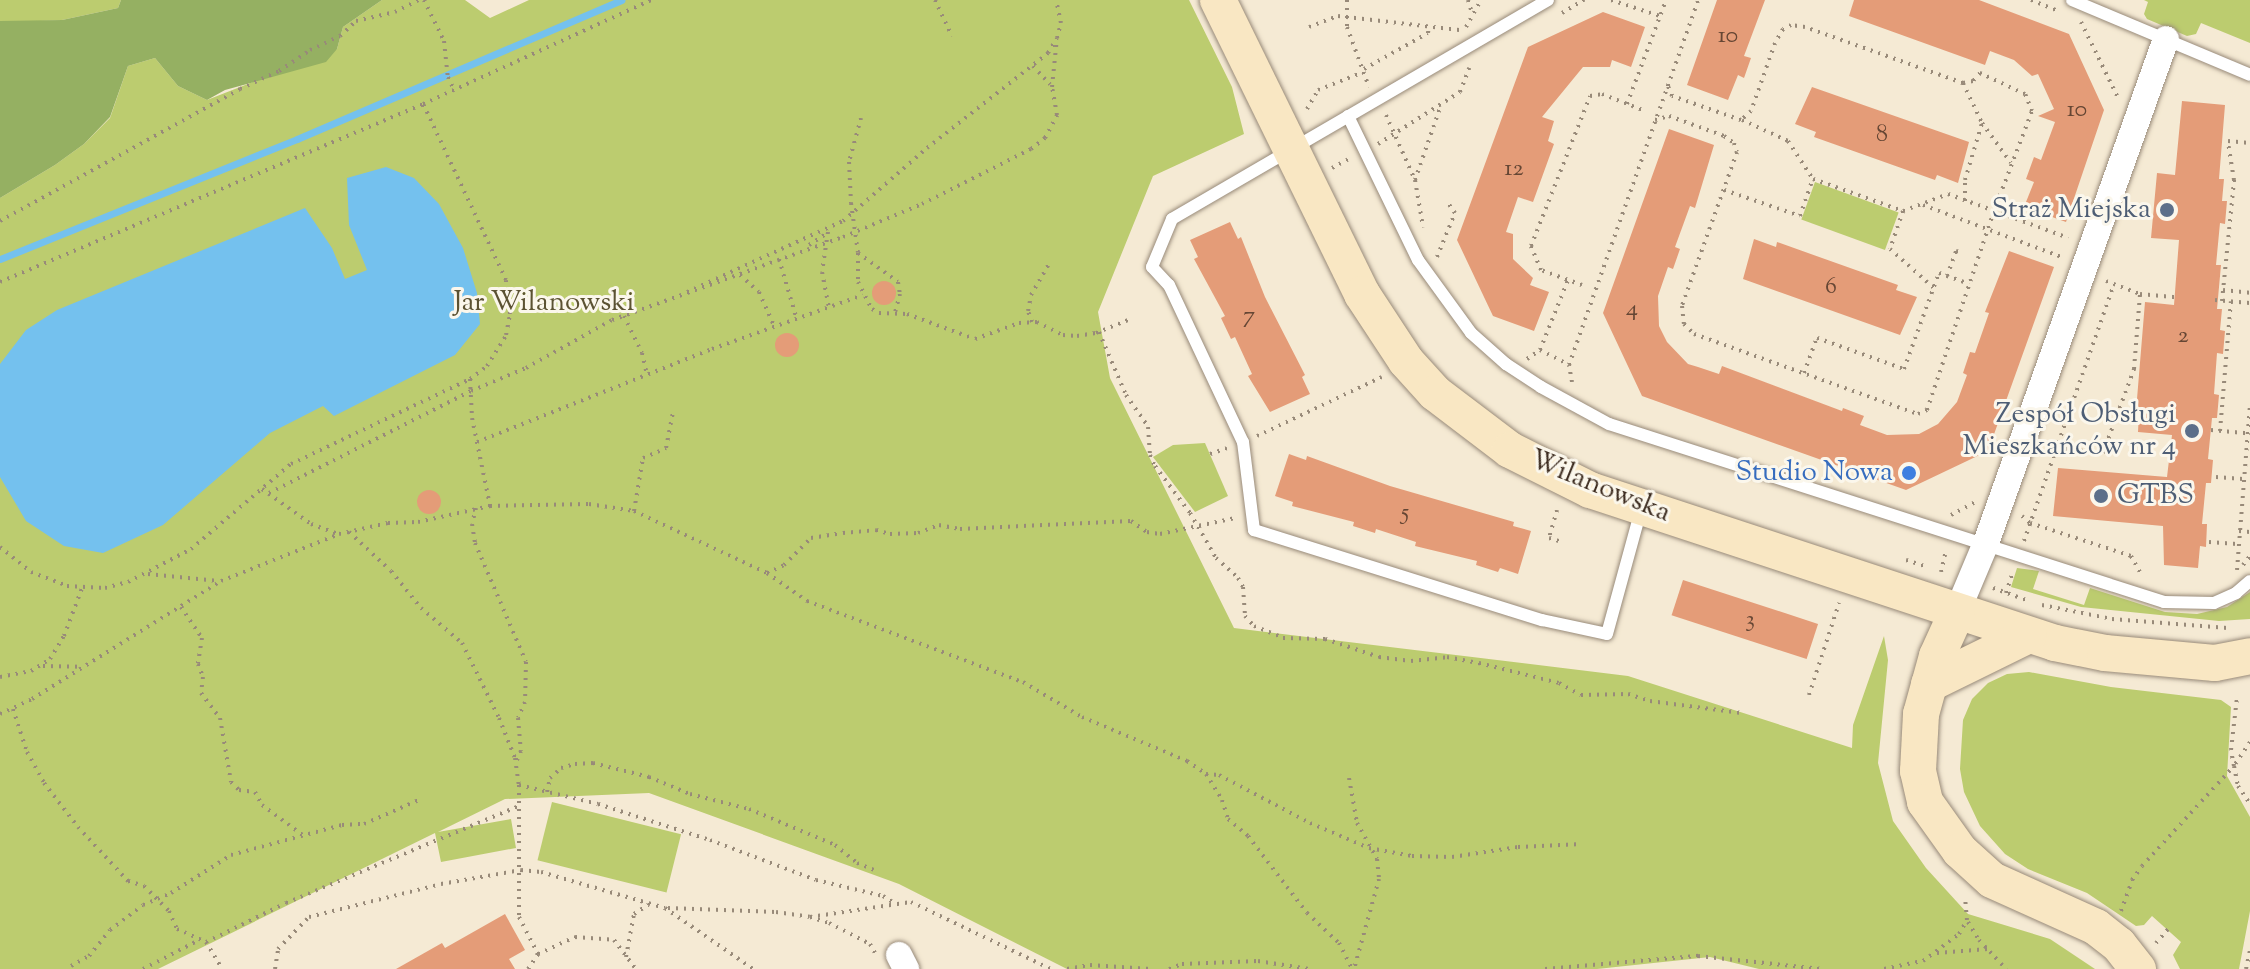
<!DOCTYPE html>
<meta charset="utf-8">
<style>
body{margin:0}
#map{position:relative;width:2250px;height:969px;overflow:hidden;background:#f5ead4;font-family:"Sorts Mill Goudy",serif}
div>[style]{position:absolute}
.green>*{inset:0;background:#bccc6f;transform-origin:0 0}
.forest>*{inset:0;background:#95b062}
.water>*{inset:0;background:#74c1ee}
.stream>*{height:7px;margin:-3.5px;padding:0 3.5px;transform-origin:3.5px;border-radius:3.5px;background:#74c1ee}
.building>*{inset:0;background:#e49c78;transform-origin:0 0}
.round{border-radius:50%}
.path>*{height:4px;margin-top:-2px;transform-origin:0;background:repeating-linear-gradient(90deg,#988a79 0 2px,transparent 0 8px)}
.roads{filter:drop-shadow(0 0 2px #988a79) drop-shadow(0 0 2px #988a79)}
.lane>*{height:12px;margin:-6px;padding:0 6px;transform-origin:6px;border-radius:6px;background:#fff}
.street>*{height:26px;margin:-13px;padding:0 13px;transform-origin:13px;border-radius:13px;background:#fff}
.secondary>*{height:36px;margin:-18px;padding:0 18px;transform-origin:18px;border-radius:18px;background:#f9e7c3}
.dots>*{width:22px;height:22px;translate:-50% -50%;box-sizing:border-box;border:4px solid #fbf7ec;border-radius:50%}
span{translate:-50% -50%;white-space:nowrap;text-align:center;line-height:1.15;-webkit-text-stroke:6px #fbf7ec;paint-order:stroke}
.number-label{font-size:24px;color:#654634}
.number-label span{-webkit-text-stroke-width:0}
.service-label{font-size:28px;color:#4e5e75}
.right{translate:-100% -50%;text-align:right}
.left{translate:0 -50%;text-align:left}
.park-label{font-size:28px;color:#5b5232}
.shop-label{font-size:28px;color:#366cbe}
.street-label{font-size:28px;color:#3b2a1e}
</style>
<div id="map">
<div class="green">
<i style="clip-path:polygon(0 0,121px 0,118px 8px,62px 20px,18px 22px,0 21px)"></i>
<i style="clip-path:polygon(382px 0,465px 0,490px 18px,529px 0,1189px 0,1232px 87px,1244px 134px,1153px 176px,1098px 312px,1110px 378px,1234px 628px,1628px 676px,1852px 748px,1853px 725px,1884px 636px,1888px 660px,1878px 763px,1893px 821px,1926px 868px,1968px 914px,2050px 939px,2095px 969px,1759px 969px,1710px 957px,1597px 969px,1067px 969px,899px 884px,649px 793px,505px 799px,438px 832px,511px 819px,516px 848px,441px 862px,435px 833px,158px 969px,0 969px,0 198px,55px 165px,84px 144px,110px 118px,128px 66px,155px 58px,178px 86px,207px 100px,337px 49px,343px 27px)"></i>
<i style="clip-path:polygon(2144px 0,2250px 0,2250px 43px,2201px 23px,2196px 34px,2187px 36px,2147px 19px,2144px 14px,2148px 2px)"></i>
<i style="left:1815px;top:182px;width:89px;height:40px;rotate:20deg"></i>
<i style="clip-path:polygon(1205px 443px,1228px 496px,1195px 512px,1153px 457px,1173px 445px)"></i>
<i style="clip-path:polygon(2017px 568px,2039px 571px,2033px 589px,2084px 605px,2090px 588px,2165px 612px,2197px 614px,2227px 607px,2250px 592px,2250px 619px,2219px 621px,2081px 607px,2011px 587px)"></i>
<i style="clip-path:polygon(2029px 672px,2111px 687px,2221px 700px,2231px 707px,2227px 776px,2250px 817px,2250px 911px,2239px 969px,2180px 969px,2173px 955px,2181px 942px,2152px 916px,2144px 925px,2136px 926px,2087px 893px,2028px 869px,2005px 854px,1980px 826px,1964px 792px,1960px 769px,1963px 720px,1972px 699px,1988px 683px,2007px 674px)"></i>
<i style="left:552px;top:802px;width:133px;height:60px;rotate:14deg"></i>
</div>
<div class="forest">
<i style="clip-path:polygon(121px 0,382px 0,343px 27px,337px 49px,326px 62px,225px 90px,207px 100px,178px 86px,155px 58px,128px 66px,110px 117px,84px 144px,55px 165px,0 198px,0 21px,62px 20px,118px 8px)"></i>
</div>
<div class="water">
<i style="clip-path:polygon(386px 167px,414px 178px,439px 204px,463px 248px,477px 293px,480px 324px,455px 355px,334px 416px,323px 406px,270px 433px,163px 525px,103px 553px,64px 546px,26px 521px,0 477px,0 364px,26px 330px,57px 310px,305px 208px,332px 248px,345px 279px,367px 270px,349px 225px,347px 178px)"></i>
</div>
<div class="stream">
<i style="left:0;top:259px;width:320px;rotate:-22deg"></i>
<i style="left:297px;top:139px;width:353px;rotate:-23.2deg"></i>
</div>
<div class="building">
<i style="clip-path:polygon(1717px 0,1765px 0,1744px 56px,1751px 58px,1744px 78px,1738px 75px,1728px 100px,1687px 85px)"></i>
<i style="clip-path:polygon(1854px 0,1979px 0,2069px 34px,2104px 110px,2066px 222px,2024px 207px,2034px 182px,2026px 179px,2034px 157px,2041px 160px,2055px 122px,2038px 116px,2054px 109px,2038px 74px,2032px 76px,2014px 60px,1990px 51px,1985px 65px,1849px 16px)"></i>
<i style="clip-path:polygon(1603px 12px,1645px 27px,1631px 67px,1612px 60px,1610px 67px,1583px 67px,1542px 117px,1554px 121px,1548px 141px,1554px 144px,1533px 202px,1518px 197px,1506px 232px,1513px 234px,1513px 259px,1533px 278px,1530px 285px,1549px 292px,1534px 331px,1493px 316px,1457px 240px,1528px 47px)"></i>
<i style="clip-path:polygon(1812px 87px,1969px 142px,1958px 183px,1937px 175px,1935px 180px,1814px 137px,1816px 132px,1795px 124px)"></i>
<i style="clip-path:polygon(2182px 101px,2225px 105px,2219px 179px,2224px 179px,2222px 201px,2227px 201px,2225px 224px,2220px 223px,2216px 265px,2221px 265px,2217px 309px,2222px 309px,2220px 330px,2225px 331px,2223px 354px,2217px 353px,2214px 394px,2219px 395px,2217px 418px,2212px 418px,2208px 459px,2213px 460px,2211px 483px,2206px 483px,2202px 524px,2207px 524px,2206px 547px,2200px 546px,2198px 568px,2164px 565px,2163px 526px,2053px 516px,2058px 468px,2167px 477px,2172px 435px,2138px 432px,2139px 411px,2136px 411px,2145px 302px,2174px 305px,2179px 240px,2151px 238px,2157px 173px,2175px 175px)"></i>
<i style="clip-path:polygon(1669px 129px,1714px 145px,1695px 208px,1690px 206px,1675px 247px,1680px 249px,1673px 269px,1668px 267px,1658px 296px,1659px 326px,1667px 342px,1688px 364px,1698px 367px,1719px 374px,1722px 366px,1842px 411px,1843px 408px,1864px 416px,1860px 425px,1887px 435px,1919px 434px,1938px 424px,1957px 402px,1967px 375px,1963px 373px,1970px 352px,1975px 353px,1989px 313px,1985px 312px,2009px 251px,2054px 267px,1988px 451px,1906px 490px,1642px 396px,1603px 313px)"></i>
<i style="clip-path:polygon(1230px 222px,1238px 239px,1241px 237px,1265px 297px,1305px 375px,1302px 377px,1310px 394px,1270px 412px,1248px 376px,1252px 374px,1235px 337px,1231px 339px,1221px 318px,1225px 316px,1194px 259px,1198px 257px,1190px 240px)"></i>
<i style="clip-path:polygon(1754px 239px,1776px 247px,1777px 242px,1898px 285px,1896px 290px,1917px 297px,1900px 335px,1743px 279px)"></i>
<i class="round" style="left:872px;top:281px;width:24px;height:24px"></i>
<i class="round" style="left:775px;top:333px;width:24px;height:24px"></i>
<i style="clip-path:polygon(1289px 454px,1306px 460px,1307px 456px,1390px 486px,1514px 522px,1513px 526px,1531px 531px,1518px 574px,1500px 568px,1498px 572px,1476px 565px,1477px 561px,1415px 546px,1416px 542px,1376px 529px,1375px 533px,1353px 526px,1354px 522px,1292px 506px,1293px 502px,1275px 496px)"></i>
<i class="round" style="left:417px;top:490px;width:24px;height:24px"></i>
<i style="left:1683px;top:580px;width:142px;height:37px;rotate:18deg"></i>
<i style="clip-path:polygon(505px 914px,525px 950px,509px 959px,515px 969px,396px 969px,442px 943px,445px 948px)"></i>
</div>
<div class="path">
<i style="left:424px;top:0;width:46px;rotate:64deg"></i>
<i style="left:444px;top:41px;width:36px;rotate:84deg"></i>
<i style="left:448px;top:77px;width:14px;rotate:65deg"></i>
<i style="left:935px;top:0;width:40px;rotate:65deg"></i>
<i style="left:1347px;top:0;width:27px;rotate:90deg"></i>
<i style="left:1347px;top:27px;width:64px;rotate:69.9deg"></i>
<i style="left:1468px;top:0;width:14px;rotate:73deg"></i>
<i style="left:1611px;top:0;width:52px;rotate:18.1deg"></i>
<i style="left:2031px;top:0;width:29px;rotate:22deg"></i>
<i style="left:1562px;top:13px;width:26px;rotate:-31deg"></i>
<i style="left:2081px;top:22px;width:87px;rotate:64deg"></i>
<i style="left:1309px;top:27px;width:31px;rotate:-21deg"></i>
<i style="left:1338px;top:16px;width:122px;rotate:6.6deg"></i>
<i style="left:1466px;top:27px;width:31px;rotate:-61deg"></i>
<i style="left:1033px;top:66px;width:25px;rotate:47deg"></i>
<i style="left:1364px;top:69px;width:73px;rotate:-29.4deg"></i>
<i style="left:1428px;top:33px;width:7px;rotate:-82deg"></i>
<i style="left:1963px;top:83px;width:44px;rotate:64.6deg"></i>
<i style="left:1982px;top:123px;width:49px;rotate:54.1deg"></i>
<i style="left:1627px;top:104px;width:111px;rotate:-69.4deg"></i>
<i style="left:1307px;top:109px;width:22px;rotate:-60deg"></i>
<i style="left:1318px;top:90px;width:46px;rotate:-21.6deg"></i>
<i style="left:1386px;top:115px;width:71px;rotate:66deg"></i>
<i style="left:1415px;top:180px;width:48px;rotate:80.3deg"></i>
<i style="left:861px;top:118px;width:46px;rotate:105.3deg"></i>
<i style="left:849px;top:162px;width:41px;rotate:87.2deg"></i>
<i style="left:851px;top:203px;width:50px;rotate:82deg"></i>
<i style="left:858px;top:253px;width:29px;rotate:90deg"></i>
<i style="left:858px;top:282px;width:30px;rotate:63deg"></i>
<i style="left:872px;top:309px;width:8px;rotate:30deg"></i>
<i style="left:879px;top:313px;width:28px;rotate:2deg"></i>
<i style="left:907px;top:314px;width:72px;rotate:20.2deg"></i>
<i style="left:975px;top:339px;width:47px;rotate:-20deg"></i>
<i style="left:1019px;top:323px;width:18px;rotate:-3deg"></i>
<i style="left:1037px;top:322px;width:29px;rotate:27deg"></i>
<i style="left:1063px;top:335px;width:14px;rotate:4deg"></i>
<i style="left:1077px;top:336px;width:19px;rotate:-9deg"></i>
<i style="left:1096px;top:333px;width:37px;rotate:-22deg"></i>
<i style="left:1655px;top:120px;width:15px;rotate:-16deg"></i>
<i style="left:1669px;top:116px;width:59px;rotate:20deg"></i>
<i style="left:1724px;top:136px;width:12px;rotate:35deg"></i>
<i style="left:1734px;top:143px;width:9px;rotate:72deg"></i>
<i style="left:1737px;top:152px;width:164px;rotate:109.7deg"></i>
<i style="left:1682px;top:306px;width:18px;rotate:84deg"></i>
<i style="left:1684px;top:324px;width:14px;rotate:45deg"></i>
<i style="left:1694px;top:334px;width:238px;rotate:19.7deg"></i>
<i style="left:1918px;top:414px;width:10px;rotate:-24deg"></i>
<i style="left:1927px;top:410px;width:210px;rotate:-71.4deg"></i>
<i style="left:1994px;top:211px;width:107px;rotate:-69.2deg"></i>
<i style="left:2032px;top:111px;width:18px;rotate:-112deg"></i>
<i style="left:2025px;top:94px;width:50px;rotate:-155deg"></i>
<i style="left:1980px;top:73px;width:11px;rotate:131deg"></i>
<i style="left:1973px;top:81px;width:10px;rotate:169deg"></i>
<i style="left:1963px;top:83px;width:168px;rotate:-160.5deg"></i>
<i style="left:1805px;top:27px;width:14px;rotate:-172deg"></i>
<i style="left:1791px;top:25px;width:9px;rotate:153deg"></i>
<i style="left:1783px;top:29px;width:16px;rotate:120deg"></i>
<i style="left:1775px;top:43px;width:72px;rotate:109.4deg"></i>
<i style="left:1751px;top:111px;width:13px;rotate:138deg"></i>
<i style="left:1741px;top:120px;width:73px;rotate:-160.8deg"></i>
<i style="left:1672px;top:96px;width:11px;rotate:-112deg"></i>
<i style="left:1742px;top:120px;width:51px;rotate:24.5deg"></i>
<i style="left:1788px;top:141px;width:45px;rotate:56.7deg"></i>
<i style="left:1813px;top:179px;width:96px;rotate:19.6deg"></i>
<i style="left:1903px;top:211px;width:48px;rotate:-20.7deg"></i>
<i style="left:1948px;top:194px;width:128px;rotate:20.1deg"></i>
<i style="left:1378px;top:144px;width:97px;rotate:-32.4deg"></i>
<i style="left:1460px;top:92px;width:26px;rotate:-69deg"></i>
<i style="left:1332px;top:168px;width:19px;rotate:-28deg"></i>
<i style="left:1415px;top:180px;width:79px;rotate:-70.9deg"></i>
<i style="left:1724px;top:190px;width:80px;rotate:18.9deg"></i>
<i style="left:1800px;top:216px;width:39px;rotate:-71deg"></i>
<i style="left:1965px;top:201px;width:21px;rotate:-90deg"></i>
<i style="left:1965px;top:180px;width:59px;rotate:-73.4deg"></i>
<i style="left:1923px;top:205px;width:147px;rotate:20.6deg"></i>
<i style="left:1903px;top:211px;width:40px;rotate:108.9deg"></i>
<i style="left:1890px;top:249px;width:59px;rotate:41.6deg"></i>
<i style="left:0;top:221px;width:274px;rotate:-28.8deg"></i>
<i style="left:240px;top:89px;width:43px;rotate:-24.8deg"></i>
<i style="left:279px;top:71px;width:37px;rotate:-34deg"></i>
<i style="left:310px;top:50px;width:33px;rotate:-25deg"></i>
<i style="left:340px;top:36px;width:22px;rotate:-43deg"></i>
<i style="left:356px;top:21px;width:40px;rotate:-13deg"></i>
<i style="left:395px;top:12px;width:27px;rotate:-27deg"></i>
<i style="left:828px;top:232px;width:40px;rotate:98.5deg"></i>
<i style="left:822px;top:272px;width:37px;rotate:79deg"></i>
<i style="left:809px;top:245px;width:24px;rotate:-33deg"></i>
<i style="left:858px;top:253px;width:49px;rotate:35.9deg"></i>
<i style="left:898px;top:282px;width:12px;rotate:81deg"></i>
<i style="left:900px;top:294px;width:20px;rotate:105deg"></i>
<i style="left:1437px;top:257px;width:48px;rotate:-67.8deg"></i>
<i style="left:1455px;top:213px;width:12px;rotate:-125deg"></i>
<i style="left:779px;top:259px;width:64px;rotate:73.6deg"></i>
<i style="left:740px;top:275px;width:25px;rotate:42deg"></i>
<i style="left:759px;top:292px;width:39px;rotate:66deg"></i>
<i style="left:1947px;top:276px;width:27px;rotate:-70deg"></i>
<i style="left:1956px;top:251px;width:6px;rotate:18deg"></i>
<i style="left:2106px;top:281px;width:36px;rotate:21deg"></i>
<i style="left:2140px;top:294px;width:36px;rotate:5deg"></i>
<i style="left:0;top:282px;width:459px;rotate:-22.8deg"></i>
<i style="left:423px;top:104px;width:251px;rotate:-24.5deg"></i>
<i style="left:1582px;top:285px;width:44px;rotate:-159.9deg"></i>
<i style="left:1541px;top:270px;width:26px;rotate:-113deg"></i>
<i style="left:1531px;top:246px;width:161px;rotate:-68.5deg"></i>
<i style="left:1590px;top:96px;width:12px;rotate:-9deg"></i>
<i style="left:1602px;top:94px;width:46px;rotate:21.6deg"></i>
<i style="left:2223px;top:290px;width:27px;rotate:6deg"></i>
<i style="left:687px;top:292px;width:171px;rotate:-24.5deg"></i>
<i style="left:843px;top:221px;width:111px;rotate:-41deg"></i>
<i style="left:927px;top:148px;width:154px;rotate:-38.1deg"></i>
<i style="left:1048px;top:53px;width:17px;rotate:-59deg"></i>
<i style="left:1057px;top:38px;width:16px;rotate:-75deg"></i>
<i style="left:1061px;top:23px;width:24px;rotate:-102deg"></i>
<i style="left:2215px;top:300px;width:35px;rotate:5deg"></i>
<i style="left:2222px;top:301px;width:122px;rotate:-84.3deg"></i>
<i style="left:2234px;top:180px;width:39px;rotate:-99deg"></i>
<i style="left:2228px;top:141px;width:22px;rotate:5deg"></i>
<i style="left:624px;top:316px;width:41px;rotate:64.1deg"></i>
<i style="left:642px;top:353px;width:23px;rotate:77deg"></i>
<i style="left:1032px;top:322px;width:12px;rotate:-110deg"></i>
<i style="left:1028px;top:311px;width:16px;rotate:-79deg"></i>
<i style="left:1031px;top:295px;width:38px;rotate:-60deg"></i>
<i style="left:1099px;top:332px;width:69px;rotate:66.8deg"></i>
<i style="left:1126px;top:395px;width:39px;rotate:55deg"></i>
<i style="left:1148px;top:427px;width:28px;rotate:86deg"></i>
<i style="left:1150px;top:455px;width:12px;rotate:66deg"></i>
<i style="left:1155px;top:466px;width:59px;rotate:53.3deg"></i>
<i style="left:1190px;top:513px;width:52px;rotate:60deg"></i>
<i style="left:1216px;top:558px;width:30px;rotate:42deg"></i>
<i style="left:1238px;top:578px;width:10px;rotate:61deg"></i>
<i style="left:1243px;top:587px;width:29px;rotate:86deg"></i>
<i style="left:1245px;top:616px;width:13px;rotate:48deg"></i>
<i style="left:1254px;top:626px;width:31px;rotate:22deg"></i>
<i style="left:1283px;top:638px;width:42px;rotate:1.4deg"></i>
<i style="left:1325px;top:639px;width:57px;rotate:18.4deg"></i>
<i style="left:1379px;top:657px;width:32px;rotate:7deg"></i>
<i style="left:1411px;top:661px;width:36px;rotate:-6deg"></i>
<i style="left:1447px;top:657px;width:33px;rotate:11deg"></i>
<i style="left:1479px;top:663px;width:82px;rotate:14deg"></i>
<i style="left:1559px;top:683px;width:25px;rotate:29deg"></i>
<i style="left:1581px;top:695px;width:47px;rotate:-1.2deg"></i>
<i style="left:1628px;top:694px;width:23px;rotate:18deg"></i>
<i style="left:1650px;top:701px;width:92px;rotate:7.5deg"></i>
<i style="left:1540px;top:350px;width:33px;rotate:27deg"></i>
<i style="left:1527px;top:359px;width:16px;rotate:-35deg"></i>
<i style="left:1540px;top:350px;width:75px;rotate:-68.2deg"></i>
<i style="left:1804px;top:373px;width:37px;rotate:-70deg"></i>
<i style="left:1817px;top:338px;width:92px;rotate:19.6deg"></i>
<i style="left:1904px;top:369px;width:102px;rotate:-70deg"></i>
<i style="left:1939px;top:273px;width:32px;rotate:20deg"></i>
<i style="left:470px;top:379px;width:39px;rotate:87deg"></i>
<i style="left:472px;top:418px;width:90px;rotate:78.4deg"></i>
<i style="left:1572px;top:382px;width:17px;rotate:-100deg"></i>
<i style="left:1569px;top:365px;width:387px;rotate:-70.5deg"></i>
<i style="left:2211px;top:430px;width:36px;rotate:5deg"></i>
<i style="left:2220px;top:431px;width:130px;rotate:-85.2deg"></i>
<i style="left:1257px;top:436px;width:138px;rotate:-25.3deg"></i>
<i style="left:477px;top:442px;width:253px;rotate:-21.6deg"></i>
<i style="left:712px;top:349px;width:160px;rotate:-19.7deg"></i>
<i style="left:2057px;top:448px;width:46px;rotate:6.2deg"></i>
<i style="left:2103px;top:453px;width:90px;rotate:-69.7deg"></i>
<i style="left:2134px;top:369px;width:75px;rotate:-85.4deg"></i>
<i style="left:1210px;top:454px;width:18px;rotate:-19deg"></i>
<i style="left:2216px;top:477px;width:27px;rotate:4deg"></i>
<i style="left:262px;top:489px;width:60px;rotate:35.5deg"></i>
<i style="left:311px;top:524px;width:30px;rotate:20deg"></i>
<i style="left:339px;top:534px;width:50px;rotate:-12.7deg"></i>
<i style="left:388px;top:523px;width:30px;rotate:-2deg"></i>
<i style="left:418px;top:522px;width:74px;rotate:-12.5deg"></i>
<i style="left:490px;top:506px;width:99px;rotate:-1.2deg"></i>
<i style="left:589px;top:504px;width:46px;rotate:8.8deg"></i>
<i style="left:634px;top:511px;width:147px;rotate:25deg"></i>
<i style="left:767px;top:573px;width:49px;rotate:35deg"></i>
<i style="left:807px;top:601px;width:231px;rotate:20.6deg"></i>
<i style="left:1023px;top:682px;width:69px;rotate:30.7deg"></i>
<i style="left:1082px;top:717px;width:114px;rotate:22.7deg"></i>
<i style="left:1187px;top:761px;width:23px;rotate:34deg"></i>
<i style="left:1206px;top:774px;width:31px;rotate:58deg"></i>
<i style="left:1222px;top:800px;width:20px;rotate:72deg"></i>
<i style="left:1228px;top:819px;width:26px;rotate:40deg"></i>
<i style="left:1248px;top:836px;width:97px;rotate:52.5deg"></i>
<i style="left:1307px;top:913px;width:44px;rotate:43.2deg"></i>
<i style="left:1339px;top:943px;width:29px;rotate:63deg"></i>
<i style="left:269px;top:493px;width:226px;rotate:-26.8deg"></i>
<i style="left:471px;top:391px;width:60px;rotate:-22.7deg"></i>
<i style="left:526px;top:368px;width:98px;rotate:-29.2deg"></i>
<i style="left:612px;top:320px;width:245px;rotate:-19.8deg"></i>
<i style="left:843px;top:237px;width:86px;rotate:-22.7deg"></i>
<i style="left:922px;top:204px;width:122px;rotate:-26.8deg"></i>
<i style="left:1031px;top:149px;width:18px;rotate:-38deg"></i>
<i style="left:1045px;top:138px;width:26px;rotate:-62deg"></i>
<i style="left:1057px;top:115px;width:28px;rotate:-100deg"></i>
<i style="left:1052px;top:87px;width:49px;rotate:-84.2deg"></i>
<i style="left:476px;top:508px;width:16px;rotate:104deg"></i>
<i style="left:472px;top:524px;width:19px;rotate:81deg"></i>
<i style="left:475px;top:543px;width:129px;rotate:66.8deg"></i>
<i style="left:526px;top:662px;width:40px;rotate:91.4deg"></i>
<i style="left:525px;top:702px;width:17px;rotate:114deg"></i>
<i style="left:518px;top:718px;width:33px;rotate:85deg"></i>
<i style="left:521px;top:751px;width:10px;rotate:114deg"></i>
<i style="left:1557px;top:510px;width:29px;rotate:106deg"></i>
<i style="left:1549px;top:538px;width:14px;rotate:17deg"></i>
<i style="left:634px;top:511px;width:54px;rotate:-80.4deg"></i>
<i style="left:643px;top:458px;width:25px;rotate:-23deg"></i>
<i style="left:666px;top:448px;width:38px;rotate:-79deg"></i>
<i style="left:1951px;top:515px;width:27px;rotate:-28deg"></i>
<i style="left:2022px;top:516px;width:11px;rotate:41deg"></i>
<i style="left:2030px;top:523px;width:106px;rotate:18.1deg"></i>
<i style="left:2131px;top:556px;width:23px;rotate:61deg"></i>
<i style="left:2239px;top:531px;width:11px;rotate:5deg"></i>
<i style="left:349px;top:532px;width:57px;rotate:42.9deg"></i>
<i style="left:391px;top:571px;width:48px;rotate:51deg"></i>
<i style="left:421px;top:608px;width:54px;rotate:40.5deg"></i>
<i style="left:462px;top:643px;width:84px;rotate:63.7deg"></i>
<i style="left:499px;top:718px;width:43px;rotate:68.2deg"></i>
<i style="left:515px;top:758px;width:27px;rotate:82deg"></i>
<i style="left:519px;top:785px;width:132px;rotate:90deg"></i>
<i style="left:519px;top:917px;width:42px;rotate:62.8deg"></i>
<i style="left:2024px;top:541px;width:272px;rotate:-70.7deg"></i>
<i style="left:2209px;top:542px;width:28px;rotate:4deg"></i>
<i style="left:0;top:547px;width:40px;rotate:39deg"></i>
<i style="left:31px;top:572px;width:39px;rotate:21deg"></i>
<i style="left:67px;top:586px;width:38px;rotate:3deg"></i>
<i style="left:105px;top:588px;width:24px;rotate:-15deg"></i>
<i style="left:128px;top:582px;width:71px;rotate:-27.6deg"></i>
<i style="left:191px;top:549px;width:131px;rotate:-40.4deg"></i>
<i style="left:291px;top:464px;width:198px;rotate:-25.4deg"></i>
<i style="left:470px;top:379px;width:21px;rotate:-37deg"></i>
<i style="left:487px;top:366px;width:36px;rotate:-58deg"></i>
<i style="left:506px;top:335px;width:21px;rotate:-79deg"></i>
<i style="left:510px;top:314px;width:34px;rotate:-97deg"></i>
<i style="left:506px;top:280px;width:195px;rotate:-115.2deg"></i>
<i style="left:1906px;top:560px;width:19px;rotate:18deg"></i>
<i style="left:2243px;top:565px;width:11px;rotate:-52deg"></i>
<i style="left:2237px;top:570px;width:166px;rotate:-85.5deg"></i>
<i style="left:1941px;top:572px;width:22px;rotate:-77deg"></i>
<i style="left:767px;top:573px;width:19px;rotate:-25deg"></i>
<i style="left:784px;top:565px;width:38px;rotate:-45deg"></i>
<i style="left:811px;top:538px;width:32px;rotate:-9deg"></i>
<i style="left:843px;top:533px;width:33px;rotate:-5deg"></i>
<i style="left:876px;top:530px;width:15px;rotate:16deg"></i>
<i style="left:890px;top:534px;width:28px;rotate:-2deg"></i>
<i style="left:918px;top:533px;width:22px;rotate:-21deg"></i>
<i style="left:939px;top:525px;width:21px;rotate:11deg"></i>
<i style="left:960px;top:529px;width:171px;rotate:-2.7deg"></i>
<i style="left:1131px;top:521px;width:19px;rotate:35deg"></i>
<i style="left:1147px;top:532px;width:13px;rotate:9deg"></i>
<i style="left:1160px;top:534px;width:77px;rotate:-12deg"></i>
<i style="left:148px;top:574px;width:71px;rotate:5.6deg"></i>
<i style="left:1993px;top:588px;width:35px;rotate:20deg"></i>
<i style="left:2006px;top:593px;width:22px;rotate:-72deg"></i>
<i style="left:2042px;top:605px;width:71px;rotate:11.3deg"></i>
<i style="left:2112px;top:619px;width:116px;rotate:4.4deg"></i>
<i style="left:181px;top:607px;width:37px;rotate:56deg"></i>
<i style="left:202px;top:638px;width:26px;rotate:99deg"></i>
<i style="left:198px;top:664px;width:14px;rotate:69deg"></i>
<i style="left:203px;top:677px;width:16px;rotate:97deg"></i>
<i style="left:201px;top:693px;width:31px;rotate:53deg"></i>
<i style="left:220px;top:718px;width:65px;rotate:80.2deg"></i>
<i style="left:231px;top:782px;width:11px;rotate:45deg"></i>
<i style="left:239px;top:790px;width:16px;rotate:7deg"></i>
<i style="left:255px;top:792px;width:15px;rotate:62deg"></i>
<i style="left:262px;top:805px;width:52px;rotate:36.4deg"></i>
<i style="left:43px;top:666px;width:39px;rotate:1deg"></i>
<i style="left:0;top:677px;width:32px;rotate:-11deg"></i>
<i style="left:31px;top:671px;width:22px;rotate:-32deg"></i>
<i style="left:50px;top:659px;width:27px;rotate:-59deg"></i>
<i style="left:64px;top:636px;width:51px;rotate:-69.4deg"></i>
<i style="left:1809px;top:695px;width:97px;rotate:-71.9deg"></i>
<i style="left:13px;top:709px;width:45px;rotate:72deg"></i>
<i style="left:27px;top:752px;width:35px;rotate:61deg"></i>
<i style="left:44px;top:783px;width:56px;rotate:52.3deg"></i>
<i style="left:78px;top:827px;width:74px;rotate:47.2deg"></i>
<i style="left:128px;top:881px;width:17px;rotate:17deg"></i>
<i style="left:144px;top:886px;width:35px;rotate:45deg"></i>
<i style="left:169px;top:911px;width:20px;rotate:66deg"></i>
<i style="left:177px;top:929px;width:32px;rotate:24deg"></i>
<i style="left:206px;top:942px;width:31px;rotate:59deg"></i>
<i style="left:0;top:714px;width:35px;rotate:-25deg"></i>
<i style="left:32px;top:699px;width:223px;rotate:-32deg"></i>
<i style="left:221px;top:581px;width:127px;rotate:-21.7deg"></i>
<i style="left:2250px;top:742px;width:29px;rotate:124deg"></i>
<i style="left:2234px;top:766px;width:20px;rotate:79deg"></i>
<i style="left:2238px;top:786px;width:22px;rotate:56deg"></i>
<i style="left:1206px;top:774px;width:13px;rotate:4deg"></i>
<i style="left:1219px;top:775px;width:103px;rotate:27.8deg"></i>
<i style="left:1310px;top:823px;width:64px;rotate:23deg"></i>
<i style="left:1369px;top:848px;width:44px;rotate:10.5deg"></i>
<i style="left:1412px;top:856px;width:40px;rotate:1.4deg"></i>
<i style="left:1452px;top:857px;width:67px;rotate:-8.6deg"></i>
<i style="left:1518px;top:847px;width:64px;rotate:-2.7deg"></i>
<i style="left:1349px;top:778px;width:46px;rotate:79.9deg"></i>
<i style="left:1357px;top:823px;width:41px;rotate:60.9deg"></i>
<i style="left:1377px;top:859px;width:20px;rotate:84deg"></i>
<i style="left:1379px;top:879px;width:93px;rotate:105.5deg"></i>
<i style="left:519px;top:785px;width:81px;rotate:13.5deg"></i>
<i style="left:598px;top:804px;width:118px;rotate:17.8deg"></i>
<i style="left:710px;top:840px;width:113px;rotate:20.7deg"></i>
<i style="left:816px;top:880px;width:69px;rotate:13.4deg"></i>
<i style="left:883px;top:896px;width:15px;rotate:32deg"></i>
<i style="left:547px;top:792px;width:14px;rotate:-78deg"></i>
<i style="left:550px;top:778px;width:15px;rotate:-42deg"></i>
<i style="left:561px;top:768px;width:15px;rotate:-16deg"></i>
<i style="left:575px;top:764px;width:18px;rotate:-3deg"></i>
<i style="left:593px;top:763px;width:58px;rotate:14deg"></i>
<i style="left:649px;top:777px;width:44px;rotate:22.5deg"></i>
<i style="left:690px;top:794px;width:61px;rotate:14.3deg"></i>
<i style="left:749px;top:809px;width:93px;rotate:22.7deg"></i>
<i style="left:835px;top:845px;width:28px;rotate:39deg"></i>
<i style="left:857px;top:863px;width:18px;rotate:22deg"></i>
<i style="left:668px;top:908px;width:108px;rotate:2.1deg"></i>
<i style="left:776px;top:912px;width:34px;rotate:8deg"></i>
<i style="left:810px;top:917px;width:20px;rotate:18deg"></i>
<i style="left:829px;top:923px;width:46px;rotate:27.1deg"></i>
<i style="left:870px;top:944px;width:10px;rotate:61deg"></i>
<i style="left:2121px;top:911px;width:33px;rotate:-70deg"></i>
<i style="left:2132px;top:880px;width:17px;rotate:-54deg"></i>
<i style="left:2142px;top:866px;width:136px;rotate:-47.4deg"></i>
<i style="left:2234px;top:766px;width:16px;rotate:-101deg"></i>
<i style="left:2231px;top:750px;width:53px;rotate:-83.5deg"></i>
<i style="left:810px;top:917px;width:102px;rotate:-8.4deg"></i>
<i style="left:911px;top:902px;width:155px;rotate:25.6deg"></i>
<i style="left:1968px;top:922px;width:21px;rotate:59deg"></i>
<i style="left:1979px;top:940px;width:40px;rotate:47deg"></i>
<i style="left:206px;top:942px;width:89px;rotate:-26deg"></i>
<i style="left:286px;top:903px;width:252px;rotate:-22.6deg"></i>
<i style="left:2156px;top:943px;width:23px;rotate:-49deg"></i>
<i style="left:1937px;top:953px;width:51px;rotate:-4.5deg"></i>
<i style="left:626px;top:957px;width:44px;rotate:-79.5deg"></i>
<i style="left:634px;top:914px;width:17px;rotate:-33deg"></i>
<i style="left:71px;top:966px;width:21px;rotate:-29deg"></i>
<i style="left:89px;top:956px;width:33px;rotate:-51deg"></i>
<i style="left:110px;top:930px;width:41px;rotate:-37.1deg"></i>
<i style="left:143px;top:905px;width:30px;rotate:-23deg"></i>
<i style="left:171px;top:893px;width:71px;rotate:-32.3deg"></i>
<i style="left:231px;top:855px;width:115px;rotate:-15.1deg"></i>
<i style="left:342px;top:825px;width:22px;rotate:-3deg"></i>
<i style="left:364px;top:824px;width:62px;rotate:-23.7deg"></i>
<i style="left:143px;top:969px;width:61px;rotate:-27.4deg"></i>
<i style="left:275px;top:969px;width:20px;rotate:-81deg"></i>
<i style="left:278px;top:949px;width:45px;rotate:-45.9deg"></i>
<i style="left:309px;top:917px;width:136px;rotate:-14deg"></i>
<i style="left:441px;top:884px;width:81px;rotate:-9.9deg"></i>
<i style="left:521px;top:870px;width:20px;rotate:6deg"></i>
<i style="left:541px;top:872px;width:129px;rotate:16.2deg"></i>
<i style="left:665px;top:908px;width:107px;rotate:34.7deg"></i>
<i style="left:528px;top:969px;width:18px;rotate:-56deg"></i>
<i style="left:538px;top:954px;width:41px;rotate:-24.7deg"></i>
<i style="left:575px;top:937px;width:39px;rotate:4deg"></i>
<i style="left:614px;top:940px;width:36px;rotate:53deg"></i>
<i style="left:1067px;top:969px;width:23px;rotate:-10deg"></i>
<i style="left:1090px;top:965px;width:61px;rotate:3.8deg"></i>
<i style="left:1169px;top:969px;width:14px;rotate:-21deg"></i>
<i style="left:1182px;top:964px;width:76px;rotate:-2.3deg"></i>
<i style="left:1258px;top:961px;width:52px;rotate:8.9deg"></i>
<i style="left:1545px;top:969px;width:154px;rotate:-4.9deg"></i>
<i style="left:1698px;top:956px;width:125px;rotate:6deg"></i>
<i style="left:1884px;top:969px;width:40px;rotate:-12deg"></i>
<i style="left:1923px;top:961px;width:45px;rotate:-36.9deg"></i>
<i style="left:1959px;top:934px;width:16px;rotate:-60deg"></i>
<i style="left:1967px;top:920px;width:23px;rotate:-95deg"></i>
<i style="left:2246px;top:969px;width:19px;rotate:-78deg"></i>
</div>
<div class="roads">
<div class="lane">
<i style="left:1548px;top:0;width:435px;rotate:149.8deg"></i>
<i style="left:1172px;top:219px;width:52px;rotate:112.6deg"></i>
<i style="left:1152px;top:267px;width:25px;rotate:47deg"></i>
<i style="left:1169px;top:285px;width:174px;rotate:64.8deg"></i>
<i style="left:1243px;top:442px;width:89px;rotate:82.9deg"></i>
<i style="left:1254px;top:530px;width:302px;rotate:17.4deg"></i>
<i style="left:1542px;top:620px;width:66px;rotate:12.2deg"></i>
<i style="left:1607px;top:634px;width:129px;rotate:-74.7deg"></i>
<i style="left:2072px;top:0;width:193px;rotate:22.8deg"></i>
<i style="left:1348px;top:116px;width:160px;rotate:64.1deg"></i>
<i style="left:1418px;top:260px;width:90px;rotate:54deg"></i>
<i style="left:1471px;top:333px;width:47px;rotate:41.5deg"></i>
<i style="left:1506px;top:364px;width:42px;rotate:33.3deg"></i>
<i style="left:1541px;top:387px;width:77px;rotate:28.6deg"></i>
<i style="left:1609px;top:424px;width:583px;rotate:17.78deg"></i>
<i style="left:2164px;top:602px;width:50px;rotate:1.1deg"></i>
<i style="left:2214px;top:603px;width:24px;rotate:-24deg"></i>
<i style="left:2236px;top:593px;width:18px;rotate:-41deg"></i>
</div>
<div class="street">
<i style="left:1957px;top:612px;width:75px;rotate:-67.2deg"></i>
<i style="left:1986px;top:543px;width:535px;rotate:-70.35deg"></i>
<i style="left:899px;top:955px;width:16px;rotate:63deg"></i>
</div>
<div class="secondary">
<i style="left:1218px;top:0;width:327px;rotate:63.9deg"></i>
<i style="left:1362px;top:294px;width:80px;rotate:56.7deg"></i>
<i style="left:1406px;top:361px;width:43px;rotate:47.8deg"></i>
<i style="left:1435px;top:393px;width:94px;rotate:37.2deg"></i>
<i style="left:1510px;top:450px;width:89px;rotate:26.6deg"></i>
<i style="left:1590px;top:490px;width:490px;rotate:18.2deg"></i>
<i style="left:2055px;top:643px;width:51px;rotate:11.3deg"></i>
<i style="left:2105px;top:653px;width:110px;rotate:5.2deg"></i>
<i style="left:2215px;top:663px;width:36px;rotate:-11deg"></i>
<i style="left:1957px;top:612px;width:48px;rotate:114.4deg"></i>
<i style="left:1937px;top:656px;width:60px;rotate:105.4deg"></i>
<i style="left:1921px;top:714px;width:57px;rotate:93deg"></i>
<i style="left:1918px;top:771px;width:32px;rotate:77deg"></i>
<i style="left:1925px;top:802px;width:60px;rotate:54.5deg"></i>
<i style="left:1960px;top:851px;width:43px;rotate:42.2deg"></i>
<i style="left:1992px;top:880px;width:114px;rotate:24.3deg"></i>
<i style="left:2096px;top:927px;width:29px;rotate:38deg"></i>
<i style="left:2119px;top:945px;width:31px;rotate:52deg"></i>
<i style="left:1929px;top:684px;width:111px;rotate:-26.1deg"></i>
</div>
</div>
<div class="dots">
<i style="left:2167px;top:210px;background:#5c6f8a"></i>
<i style="left:2192px;top:431px;background:#5c6f8a"></i>
<i style="left:1909px;top:473px;background:#3f7fe0"></i>
<i style="left:2101px;top:496px;background:#5c6f8a"></i>
</div>
<div class="number-label">
<span style="left:1728px;top:37px">10</span>
<span style="left:2077px;top:111px">10</span>
<span style="left:1882px;top:136px">8</span>
<span style="left:1514px;top:170px">12</span>
<span style="left:1831px;top:288px">6</span>
<span style="left:1632px;top:310px">4</span>
<span style="left:1249px;top:317px">7</span>
<span style="left:2183px;top:337px">2</span>
<span style="left:1405px;top:514px">5</span>
<span style="left:1750px;top:621px">3</span>
</div>
<div class="service-label">
<span class="right" style="left:2151px;top:210px">Straż Miejska</span>
<span class="right" style="left:2176px;top:431px">Zespół Obsługi<br>Mieszkańców nr 4</span>
<span class="left" style="left:2117px;top:496px">GTBS</span>
</div>
<div class="park-label">
<span style="left:544px;top:303px">Jar Wilanowski</span>
</div>
<div class="shop-label">
<span class="right" style="left:1893px;top:473px">Studio Nowa</span>
</div>
<div class="street-label">
<span style="left:1600px;top:487px;rotate:22deg">Wilanowska</span>
</div>
</div>
